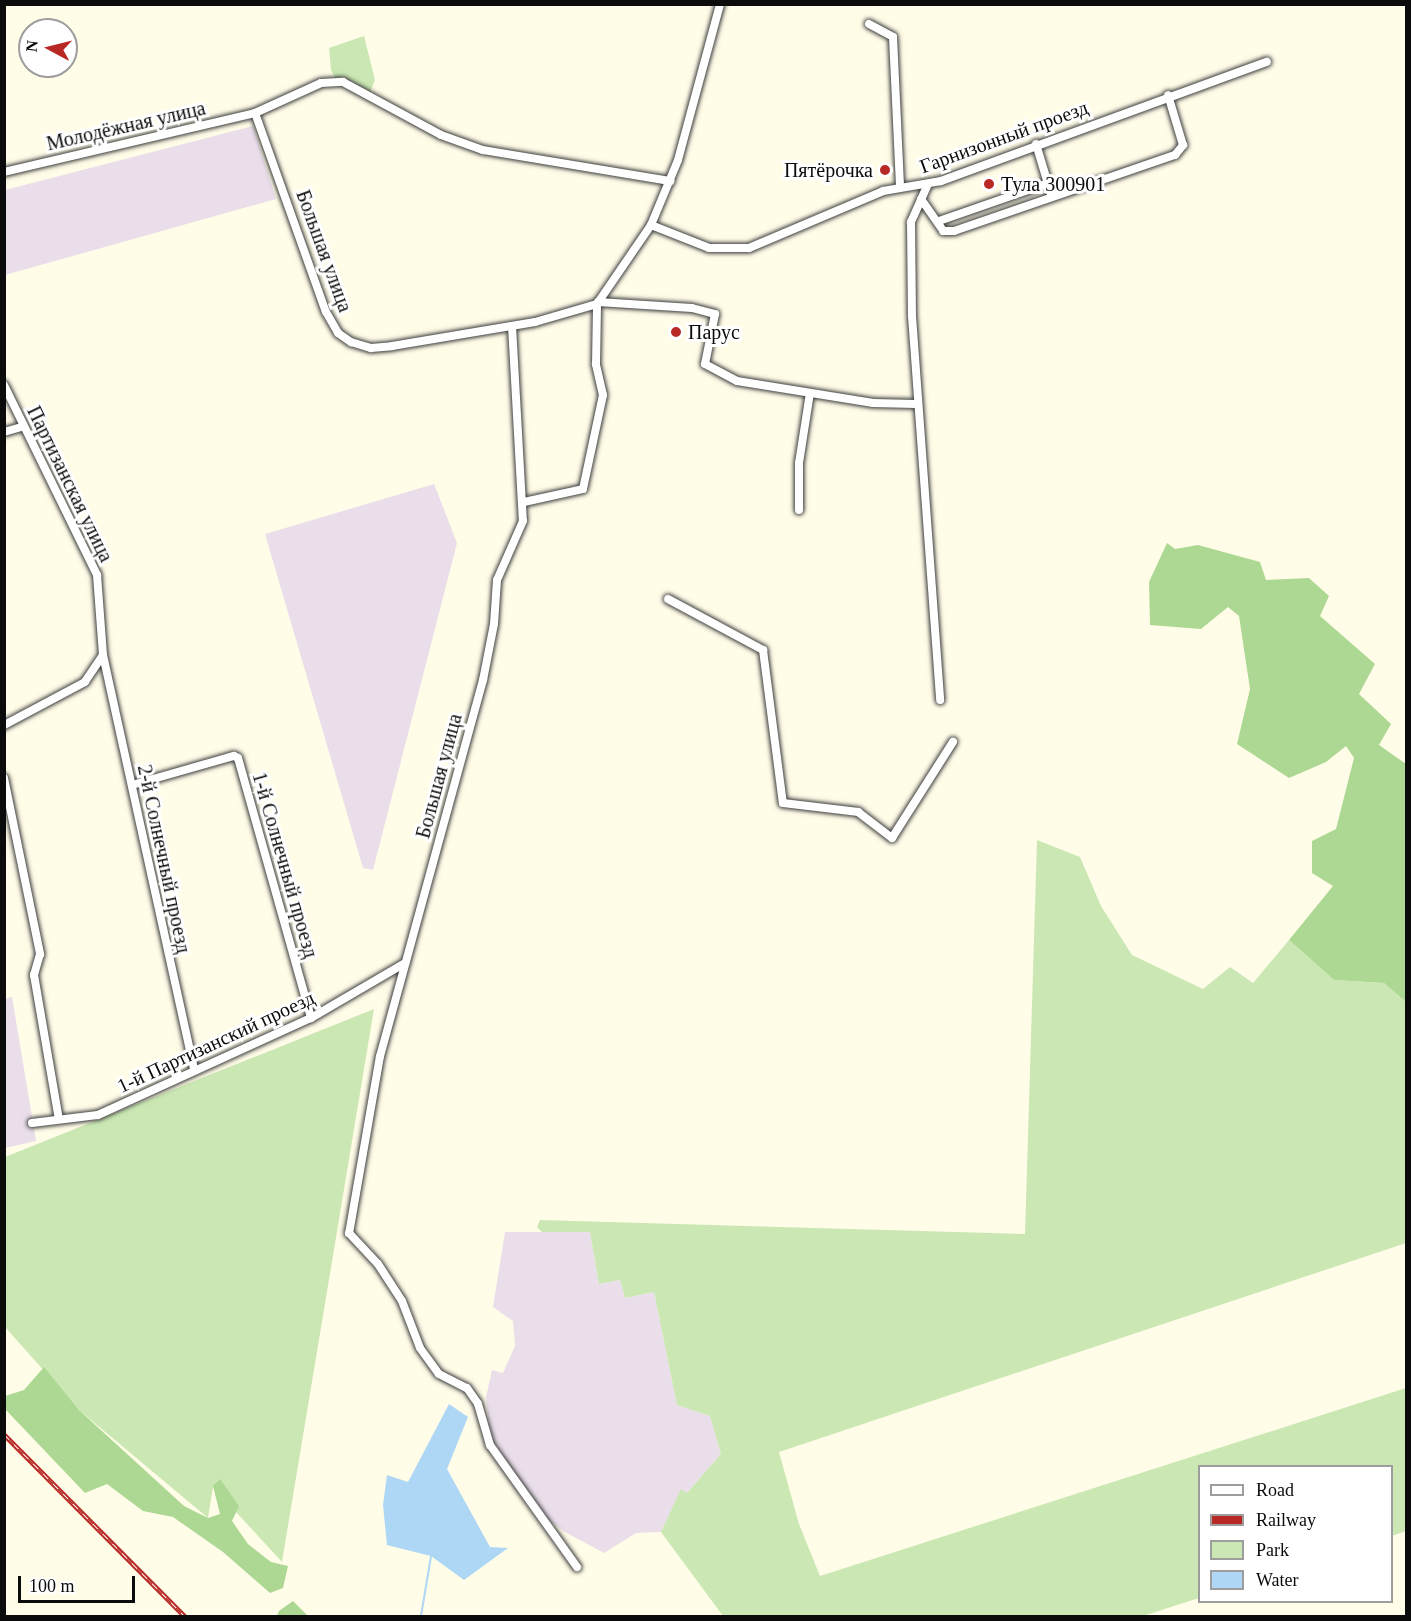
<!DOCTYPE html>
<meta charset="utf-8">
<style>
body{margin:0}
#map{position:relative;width:1411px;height:1621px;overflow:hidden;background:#fffce8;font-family:"Times New Roman",serif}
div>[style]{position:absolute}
.industrial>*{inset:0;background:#e9deea}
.green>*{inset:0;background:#cbe8b4}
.forest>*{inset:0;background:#add893}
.water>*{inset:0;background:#aed6f5}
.stream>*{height:2px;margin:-1px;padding:0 1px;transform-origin:1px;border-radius:1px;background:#aed6f5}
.roads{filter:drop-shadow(0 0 2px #3e3e3e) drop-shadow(0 0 2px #3e3e3e)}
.street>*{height:8px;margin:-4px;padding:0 4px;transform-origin:4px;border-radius:4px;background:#fff}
.rail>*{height:4.5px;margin-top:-2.25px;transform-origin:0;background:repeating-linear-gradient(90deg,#fff 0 7px,#b82825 0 14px);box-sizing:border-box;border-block:2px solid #b82825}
.dots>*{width:16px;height:16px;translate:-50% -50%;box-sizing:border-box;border:3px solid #fff;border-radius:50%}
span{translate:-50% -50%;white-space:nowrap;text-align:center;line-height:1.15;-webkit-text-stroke:6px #fff;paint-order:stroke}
.street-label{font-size:20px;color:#0b0b0b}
.poi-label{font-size:20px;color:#0b0b0b}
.right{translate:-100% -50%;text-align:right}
.left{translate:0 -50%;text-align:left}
.frame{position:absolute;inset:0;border:6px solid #0b0b0b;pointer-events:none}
.legend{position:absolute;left:1198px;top:1465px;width:195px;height:138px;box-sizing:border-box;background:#fff;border:2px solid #9d9d9d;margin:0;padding:8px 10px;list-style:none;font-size:18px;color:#0b0b0b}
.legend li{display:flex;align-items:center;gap:12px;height:30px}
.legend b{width:30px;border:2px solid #9d9d9d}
.north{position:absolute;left:18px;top:18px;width:60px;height:60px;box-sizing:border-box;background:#fff;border:2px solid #9d9d9d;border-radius:50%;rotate:277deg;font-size:16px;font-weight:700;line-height:24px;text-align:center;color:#0b0b0b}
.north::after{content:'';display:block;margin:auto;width:21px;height:27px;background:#b82825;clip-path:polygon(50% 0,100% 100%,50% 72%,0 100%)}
.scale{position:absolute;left:18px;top:1576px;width:117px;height:27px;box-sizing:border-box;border:3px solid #0b0b0b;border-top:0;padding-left:8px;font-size:18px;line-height:21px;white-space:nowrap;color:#0b0b0b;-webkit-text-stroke:4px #fff;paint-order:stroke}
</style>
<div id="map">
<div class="industrial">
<i style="clip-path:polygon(253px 126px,276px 199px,5px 275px,5px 190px)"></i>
<i style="clip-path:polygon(434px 484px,457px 543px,373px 870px,363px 868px,265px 534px)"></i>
<i style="clip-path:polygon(12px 997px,36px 1141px,5px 1148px,4px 999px)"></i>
<i style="clip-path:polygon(505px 1232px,590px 1232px,599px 1284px,620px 1280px,625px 1298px,654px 1292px,677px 1405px,710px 1416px,721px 1454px,687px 1493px,681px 1490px,661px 1532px,636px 1533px,604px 1553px,565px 1532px,544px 1517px,490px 1436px,486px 1397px,492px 1370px,503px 1373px,515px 1346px,513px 1321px,493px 1307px)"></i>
</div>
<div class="green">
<i style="clip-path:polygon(364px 36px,375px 80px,370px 92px,335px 78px,331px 70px,329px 48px)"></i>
<i style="clip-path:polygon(1037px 840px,1080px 857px,1101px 906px,1132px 955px,1203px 989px,1230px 967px,1253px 983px,1289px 940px,1334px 980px,1384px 983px,1406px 1002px,1406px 1243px,779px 1452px,799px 1524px,820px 1576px,1406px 1388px,1406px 1531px,1392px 1536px,1392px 1466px,1200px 1466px,1199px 1598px,1143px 1616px,723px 1616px,661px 1532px,681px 1489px,687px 1493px,721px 1454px,710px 1416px,677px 1405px,654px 1292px,625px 1298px,620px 1280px,599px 1284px,590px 1232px,542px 1232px,537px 1227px,540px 1220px,1025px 1234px)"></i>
<i style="clip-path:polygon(374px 1009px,282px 1562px,213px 1487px,208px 1518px,79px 1410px,5px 1327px,5px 1157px)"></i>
</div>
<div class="forest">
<i style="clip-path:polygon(1167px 543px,1175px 549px,1198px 545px,1260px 562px,1266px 580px,1309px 578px,1329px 596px,1320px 616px,1375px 664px,1359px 694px,1391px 724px,1379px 745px,1406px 764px,1406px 1002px,1384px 983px,1334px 980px,1289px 940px,1333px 886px,1312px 873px,1312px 841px,1336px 829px,1354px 758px,1346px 746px,1326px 762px,1289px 778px,1237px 744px,1250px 689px,1239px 616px,1228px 607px,1201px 629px,1150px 625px,1149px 582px)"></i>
<i style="clip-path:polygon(44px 1367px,79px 1410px,184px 1506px,208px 1518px,220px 1514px,213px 1486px,220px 1479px,239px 1506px,232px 1521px,248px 1544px,271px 1562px,288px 1566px,283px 1588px,270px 1593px,223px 1552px,173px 1517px,143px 1511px,107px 1484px,85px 1493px,5px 1409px,5px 1396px,24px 1390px)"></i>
<i style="clip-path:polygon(293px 1601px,308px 1616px,277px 1616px,279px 1611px)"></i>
</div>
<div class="water">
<i style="clip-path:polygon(449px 1404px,468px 1417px,447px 1469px,490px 1547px,508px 1548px,464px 1580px,431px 1556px,387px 1545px,383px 1505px,387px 1475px,408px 1482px)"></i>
</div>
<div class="stream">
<i style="left:421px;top:1616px;width:61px;rotate:-80.5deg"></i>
</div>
<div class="roads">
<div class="street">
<i style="left:869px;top:24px;width:27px;rotate:28deg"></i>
<i style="left:893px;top:37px;width:150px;rotate:87.3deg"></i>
<i style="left:255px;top:113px;width:211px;rotate:70.4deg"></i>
<i style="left:326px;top:312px;width:24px;rotate:60deg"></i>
<i style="left:338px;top:333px;width:16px;rotate:35deg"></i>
<i style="left:351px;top:342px;width:21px;rotate:17deg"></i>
<i style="left:371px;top:348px;width:21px;rotate:-5deg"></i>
<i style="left:392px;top:346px;width:145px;rotate:-9.5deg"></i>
<i style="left:535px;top:322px;width:65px;rotate:-16.2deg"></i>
<i style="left:597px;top:304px;width:96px;rotate:-55.6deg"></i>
<i style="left:651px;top:225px;width:70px;rotate:-67.4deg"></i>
<i style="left:678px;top:160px;width:162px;rotate:-74.9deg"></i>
<i style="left:1036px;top:144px;width:55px;rotate:73.2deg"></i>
<i style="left:4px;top:172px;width:258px;rotate:-13.2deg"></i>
<i style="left:255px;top:113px;width:72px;rotate:-24.4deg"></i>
<i style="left:321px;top:83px;width:22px;rotate:-3deg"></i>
<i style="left:343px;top:82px;width:111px;rotate:28.4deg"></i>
<i style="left:441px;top:135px;width:45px;rotate:19.7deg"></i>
<i style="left:483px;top:150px;width:190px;rotate:9.4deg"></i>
<i style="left:928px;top:184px;width:42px;rotate:114.1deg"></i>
<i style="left:911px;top:222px;width:94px;rotate:89.4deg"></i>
<i style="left:912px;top:316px;width:385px;rotate:85.8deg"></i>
<i style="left:921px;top:199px;width:39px;rotate:55deg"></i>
<i style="left:943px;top:231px;width:11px"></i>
<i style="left:954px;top:231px;width:234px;rotate:-19deg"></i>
<i style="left:1175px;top:155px;width:13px;rotate:-51deg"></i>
<i style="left:1183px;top:145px;width:52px;rotate:-106.7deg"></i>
<i style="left:939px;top:221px;width:115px;rotate:-19.2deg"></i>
<i style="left:651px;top:225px;width:62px;rotate:21.6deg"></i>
<i style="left:709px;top:248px;width:40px"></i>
<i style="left:749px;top:248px;width:146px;rotate:-23deg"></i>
<i style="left:883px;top:191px;width:59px;rotate:-9.8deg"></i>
<i style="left:941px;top:181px;width:347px;rotate:-20.1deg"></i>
<i style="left:598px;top:302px;width:94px;rotate:3.7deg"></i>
<i style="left:692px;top:308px;width:24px;rotate:15deg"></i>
<i style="left:715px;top:314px;width:51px;rotate:101.3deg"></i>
<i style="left:705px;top:364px;width:36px;rotate:28deg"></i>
<i style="left:737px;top:381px;width:138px;rotate:9.2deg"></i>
<i style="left:873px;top:403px;width:43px;rotate:1.3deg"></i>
<i style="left:512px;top:326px;width:195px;rotate:86.8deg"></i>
<i style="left:523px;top:521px;width:64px;rotate:113.8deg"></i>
<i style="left:497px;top:580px;width:44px;rotate:93.9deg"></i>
<i style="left:494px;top:624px;width:57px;rotate:101.1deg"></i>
<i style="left:483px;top:680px;width:390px;rotate:105.3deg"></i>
<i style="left:380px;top:1056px;width:180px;rotate:99.9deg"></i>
<i style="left:349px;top:1233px;width:42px;rotate:46.9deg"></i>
<i style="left:378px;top:1264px;width:44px;rotate:57deg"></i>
<i style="left:402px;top:1301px;width:50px;rotate:69deg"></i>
<i style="left:420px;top:1348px;width:32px;rotate:54deg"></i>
<i style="left:439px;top:1374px;width:31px;rotate:27deg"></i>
<i style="left:467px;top:1388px;width:19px;rotate:55deg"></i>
<i style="left:478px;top:1404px;width:43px;rotate:73.7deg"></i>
<i style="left:490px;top:1445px;width:150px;rotate:54.5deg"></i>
<i style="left:4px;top:385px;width:212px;rotate:63.9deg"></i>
<i style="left:97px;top:575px;width:80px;rotate:85.7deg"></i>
<i style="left:103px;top:655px;width:32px;rotate:124deg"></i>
<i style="left:85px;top:682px;width:92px;rotate:152deg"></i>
<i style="left:4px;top:432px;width:19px;rotate:-16deg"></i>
<i style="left:524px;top:502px;width:60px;rotate:-12.4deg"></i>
<i style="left:583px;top:489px;width:96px;rotate:-78deg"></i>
<i style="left:603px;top:395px;width:32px;rotate:-103deg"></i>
<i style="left:596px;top:364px;width:60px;rotate:-89deg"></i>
<i style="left:799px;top:510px;width:47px;rotate:-90deg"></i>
<i style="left:799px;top:463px;width:71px;rotate:-81.1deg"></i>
<i style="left:668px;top:599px;width:108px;rotate:28.2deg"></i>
<i style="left:763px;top:650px;width:154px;rotate:82.6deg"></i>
<i style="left:783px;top:803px;width:76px;rotate:6.8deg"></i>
<i style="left:858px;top:812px;width:43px;rotate:37.4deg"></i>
<i style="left:892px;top:838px;width:114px;rotate:-57.6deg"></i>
<i style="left:103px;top:655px;width:424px;rotate:77.6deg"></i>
<i style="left:4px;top:778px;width:180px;rotate:78.4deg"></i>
<i style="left:40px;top:954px;width:22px;rotate:106deg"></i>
<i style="left:34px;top:975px;width:146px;rotate:80.2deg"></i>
<i style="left:132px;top:785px;width:106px;rotate:-15.9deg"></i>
<i style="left:234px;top:756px;width:4px;rotate:27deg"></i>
<i style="left:238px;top:758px;width:270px;rotate:74.3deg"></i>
<i style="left:32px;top:1123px;width:66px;rotate:-6.9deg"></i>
<i style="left:98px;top:1115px;width:234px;rotate:-24.5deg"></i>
<i style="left:311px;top:1018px;width:109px;rotate:-30.3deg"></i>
</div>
</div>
<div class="rail">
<i style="left:4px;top:1434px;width:257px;rotate:45.2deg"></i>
</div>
<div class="dots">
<i style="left:885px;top:170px;background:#b82825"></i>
<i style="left:989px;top:184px;background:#b82825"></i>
<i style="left:676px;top:332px;background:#b82825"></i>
</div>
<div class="street-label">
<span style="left:126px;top:126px;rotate:-13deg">Молодёжная улица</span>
<span style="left:1004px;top:137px;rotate:-20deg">Гарнизонный проезд</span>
<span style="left:324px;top:251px;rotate:70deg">Большая улица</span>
<span style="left:70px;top:484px;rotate:64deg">Партизанская улица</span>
<span style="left:439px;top:776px;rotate:-75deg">Большая улица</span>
<span style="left:164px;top:859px;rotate:78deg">2-й Солнечный проезд</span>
<span style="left:285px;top:865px;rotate:74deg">1-й Солнечный проезд</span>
<span style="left:216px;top:1042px;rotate:-25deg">1-й Партизанский проезд</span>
</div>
<div class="poi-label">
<span class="right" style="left:873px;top:170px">Пятёрочка</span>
<span class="left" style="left:1001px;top:184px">Тула 300901</span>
<span class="left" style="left:688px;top:332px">Парус</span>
</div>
<div class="frame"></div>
<ul class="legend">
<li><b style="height:8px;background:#fff"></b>Road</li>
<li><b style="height:8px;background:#b82825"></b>Railway</li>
<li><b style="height:16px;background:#cbe8b4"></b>Park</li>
<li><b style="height:16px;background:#aed6f5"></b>Water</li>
</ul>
<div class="north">N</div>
<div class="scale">100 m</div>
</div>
